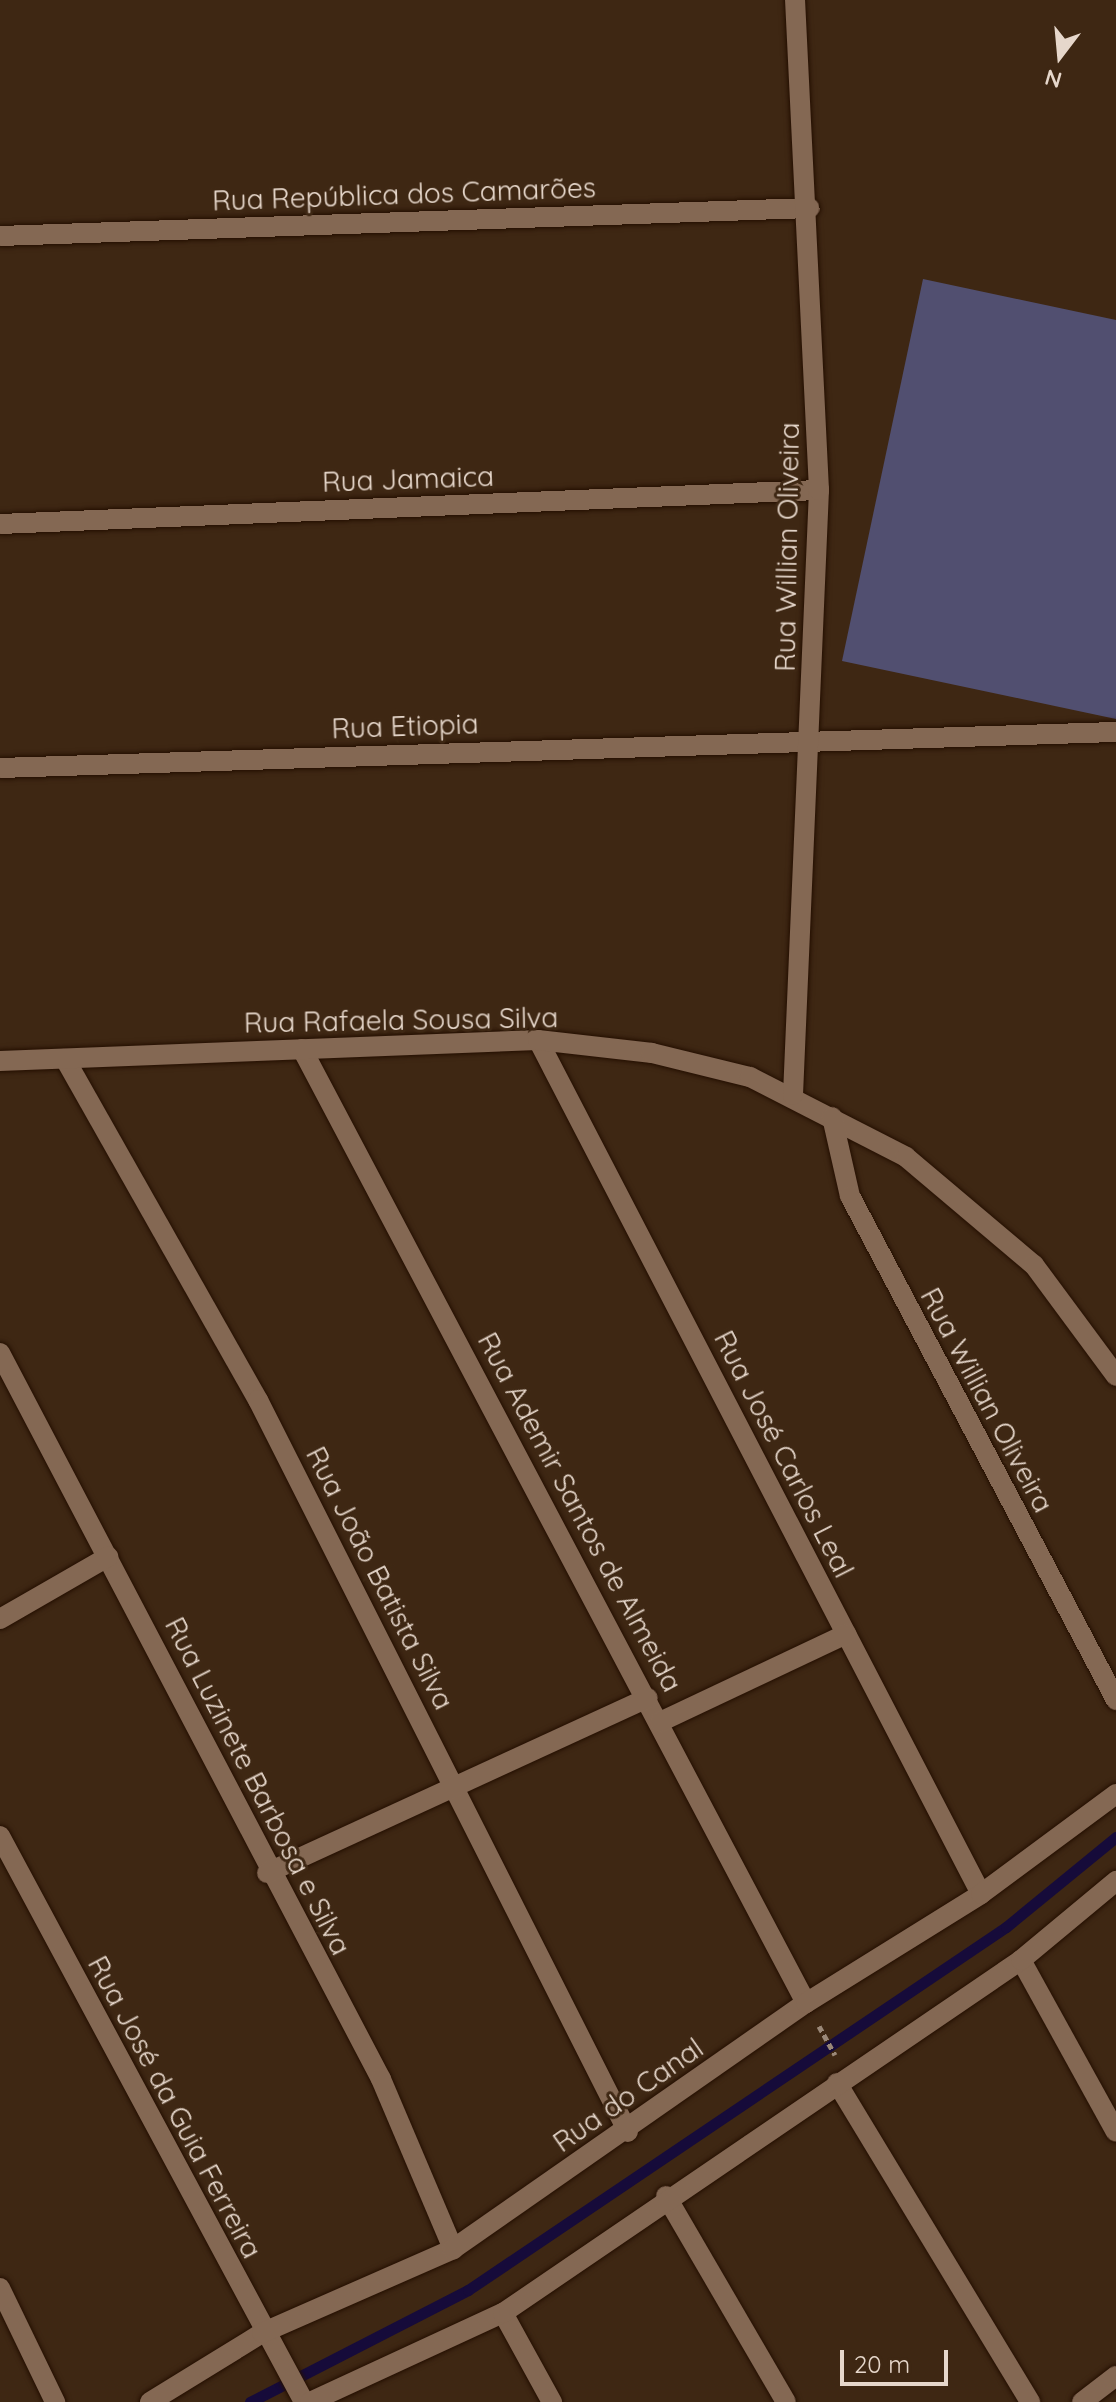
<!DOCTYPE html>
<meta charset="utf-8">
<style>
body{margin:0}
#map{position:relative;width:1116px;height:2402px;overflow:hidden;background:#3e2713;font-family:Quicksand,sans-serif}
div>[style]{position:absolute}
.green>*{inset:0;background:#514f70}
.stream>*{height:11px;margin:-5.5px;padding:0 5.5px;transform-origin:5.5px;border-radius:5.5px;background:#160b3a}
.path>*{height:5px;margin-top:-2.5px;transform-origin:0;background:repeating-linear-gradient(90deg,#9a8878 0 6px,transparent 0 10px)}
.roads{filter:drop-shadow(0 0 2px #240f00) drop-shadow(0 0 2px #240f00)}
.minor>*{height:20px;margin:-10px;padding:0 10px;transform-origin:10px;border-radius:10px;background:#846853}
span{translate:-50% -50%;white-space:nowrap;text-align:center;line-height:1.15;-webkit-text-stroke:6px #3e2713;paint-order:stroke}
.street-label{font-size:28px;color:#e6d7cb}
.north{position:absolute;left:1020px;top:16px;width:80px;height:80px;-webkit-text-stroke:6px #3e2713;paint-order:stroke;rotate:196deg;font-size:22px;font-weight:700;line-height:32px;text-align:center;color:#e6d7cb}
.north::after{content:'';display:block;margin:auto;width:28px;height:36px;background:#e6d7cb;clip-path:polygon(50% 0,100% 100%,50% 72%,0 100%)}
.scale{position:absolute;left:840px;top:2350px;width:108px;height:36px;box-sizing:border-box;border:4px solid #e6d7cb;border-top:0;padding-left:10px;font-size:24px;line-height:28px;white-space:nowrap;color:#e6d7cb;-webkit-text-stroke:6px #3e2713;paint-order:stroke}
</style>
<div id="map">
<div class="green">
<i style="clip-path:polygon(923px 279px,1116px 320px,1116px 719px,842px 661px)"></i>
</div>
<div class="stream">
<i style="left:250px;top:2402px;width:245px;rotate:-27.2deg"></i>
<i style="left:468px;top:2290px;width:649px;rotate:-34.01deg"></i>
<i style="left:1006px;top:1927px;width:142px;rotate:-39.3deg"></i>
</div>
<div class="path">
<i style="left:819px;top:2026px;width:33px;rotate:61deg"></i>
</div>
<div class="roads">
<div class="minor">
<i style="left:0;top:236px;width:810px;rotate:-1.98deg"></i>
<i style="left:0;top:524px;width:820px;rotate:-2.38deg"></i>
<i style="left:0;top:768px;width:1117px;rotate:-1.85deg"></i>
<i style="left:538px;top:1040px;width:962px;rotate:62.58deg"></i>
<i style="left:302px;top:1049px;width:1079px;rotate:62.15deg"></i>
<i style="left:65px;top:1059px;width:392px;rotate:60.5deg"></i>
<i style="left:258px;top:1400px;width:820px;rotate:63.19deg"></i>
<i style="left:0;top:1061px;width:538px;rotate:-2.24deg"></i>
<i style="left:538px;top:1040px;width:115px;rotate:6.5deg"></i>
<i style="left:652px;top:1053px;width:101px;rotate:13.8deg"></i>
<i style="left:750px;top:1077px;width:175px;rotate:27.1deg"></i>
<i style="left:906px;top:1157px;width:167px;rotate:40.2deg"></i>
<i style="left:1034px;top:1265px;width:138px;rotate:53.5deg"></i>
<i style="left:793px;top:1095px;width:606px;rotate:-87.54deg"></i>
<i style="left:819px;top:490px;width:491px;rotate:-92.8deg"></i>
<i style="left:832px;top:1117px;width:81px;rotate:77.2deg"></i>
<i style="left:850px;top:1196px;width:570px;rotate:62.18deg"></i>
<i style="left:0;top:1353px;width:820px;rotate:62.31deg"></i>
<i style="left:381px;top:2079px;width:185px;rotate:67deg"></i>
<i style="left:0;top:1619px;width:125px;rotate:-29.9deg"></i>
<i style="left:660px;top:1722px;width:206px;rotate:-25.3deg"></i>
<i style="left:0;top:1836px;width:642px;rotate:61.76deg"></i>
<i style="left:267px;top:1873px;width:419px;rotate:-24.7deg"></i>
<i style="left:1021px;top:1960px;width:196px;rotate:61.1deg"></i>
<i style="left:837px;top:2083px;width:373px;rotate:58.8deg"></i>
<i style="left:666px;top:2196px;width:238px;rotate:59.8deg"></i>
<i style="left:0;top:2288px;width:127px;rotate:64.2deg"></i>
<i style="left:503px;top:2313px;width:102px;rotate:61.2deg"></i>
<i style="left:150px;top:2402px;width:132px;rotate:-31.6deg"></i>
<i style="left:262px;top:2333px;width:209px;rotate:-23.7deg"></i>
<i style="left:453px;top:2249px;width:430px;rotate:-34.9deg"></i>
<i style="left:806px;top:2003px;width:206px;rotate:-31.9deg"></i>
<i style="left:981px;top:1894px;width:168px;rotate:-36.5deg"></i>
<i style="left:310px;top:2402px;width:213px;rotate:-24.8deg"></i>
<i style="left:503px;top:2313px;width:627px;rotate:-34.27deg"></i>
<i style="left:1021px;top:1960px;width:124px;rotate:-39.7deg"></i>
<i style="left:1082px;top:2402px;width:43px;rotate:-37.4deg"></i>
</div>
</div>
<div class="street-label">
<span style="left:404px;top:194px;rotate:-2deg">Rua República dos Camarões</span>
<span style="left:408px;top:479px;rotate:-2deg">Rua Jamaica</span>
<span style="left:787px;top:547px;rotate:-89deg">Rua Willian Oliveira</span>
<span style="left:405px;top:726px;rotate:-2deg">Rua Etiopia</span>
<span style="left:401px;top:1020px;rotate:-1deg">Rua Rafaela Sousa Silva</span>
<span style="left:987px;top:1400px;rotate:62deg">Rua Willian Oliveira</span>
<span style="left:784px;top:1454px;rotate:63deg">Rua José Carlos Leal</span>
<span style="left:580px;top:1512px;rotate:62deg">Rua Ademir Santos de Almeida</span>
<span style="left:380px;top:1578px;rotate:63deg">Rua João Batista Silva</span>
<span style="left:258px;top:1786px;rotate:63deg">Rua Luzinete Barbosa e Silva</span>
<span style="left:628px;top:2095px;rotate:-35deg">Rua do Canal</span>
<span style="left:175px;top:2107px;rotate:62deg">Rua José da Guia Ferreira</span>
</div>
<div class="north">N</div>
<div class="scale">20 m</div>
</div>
